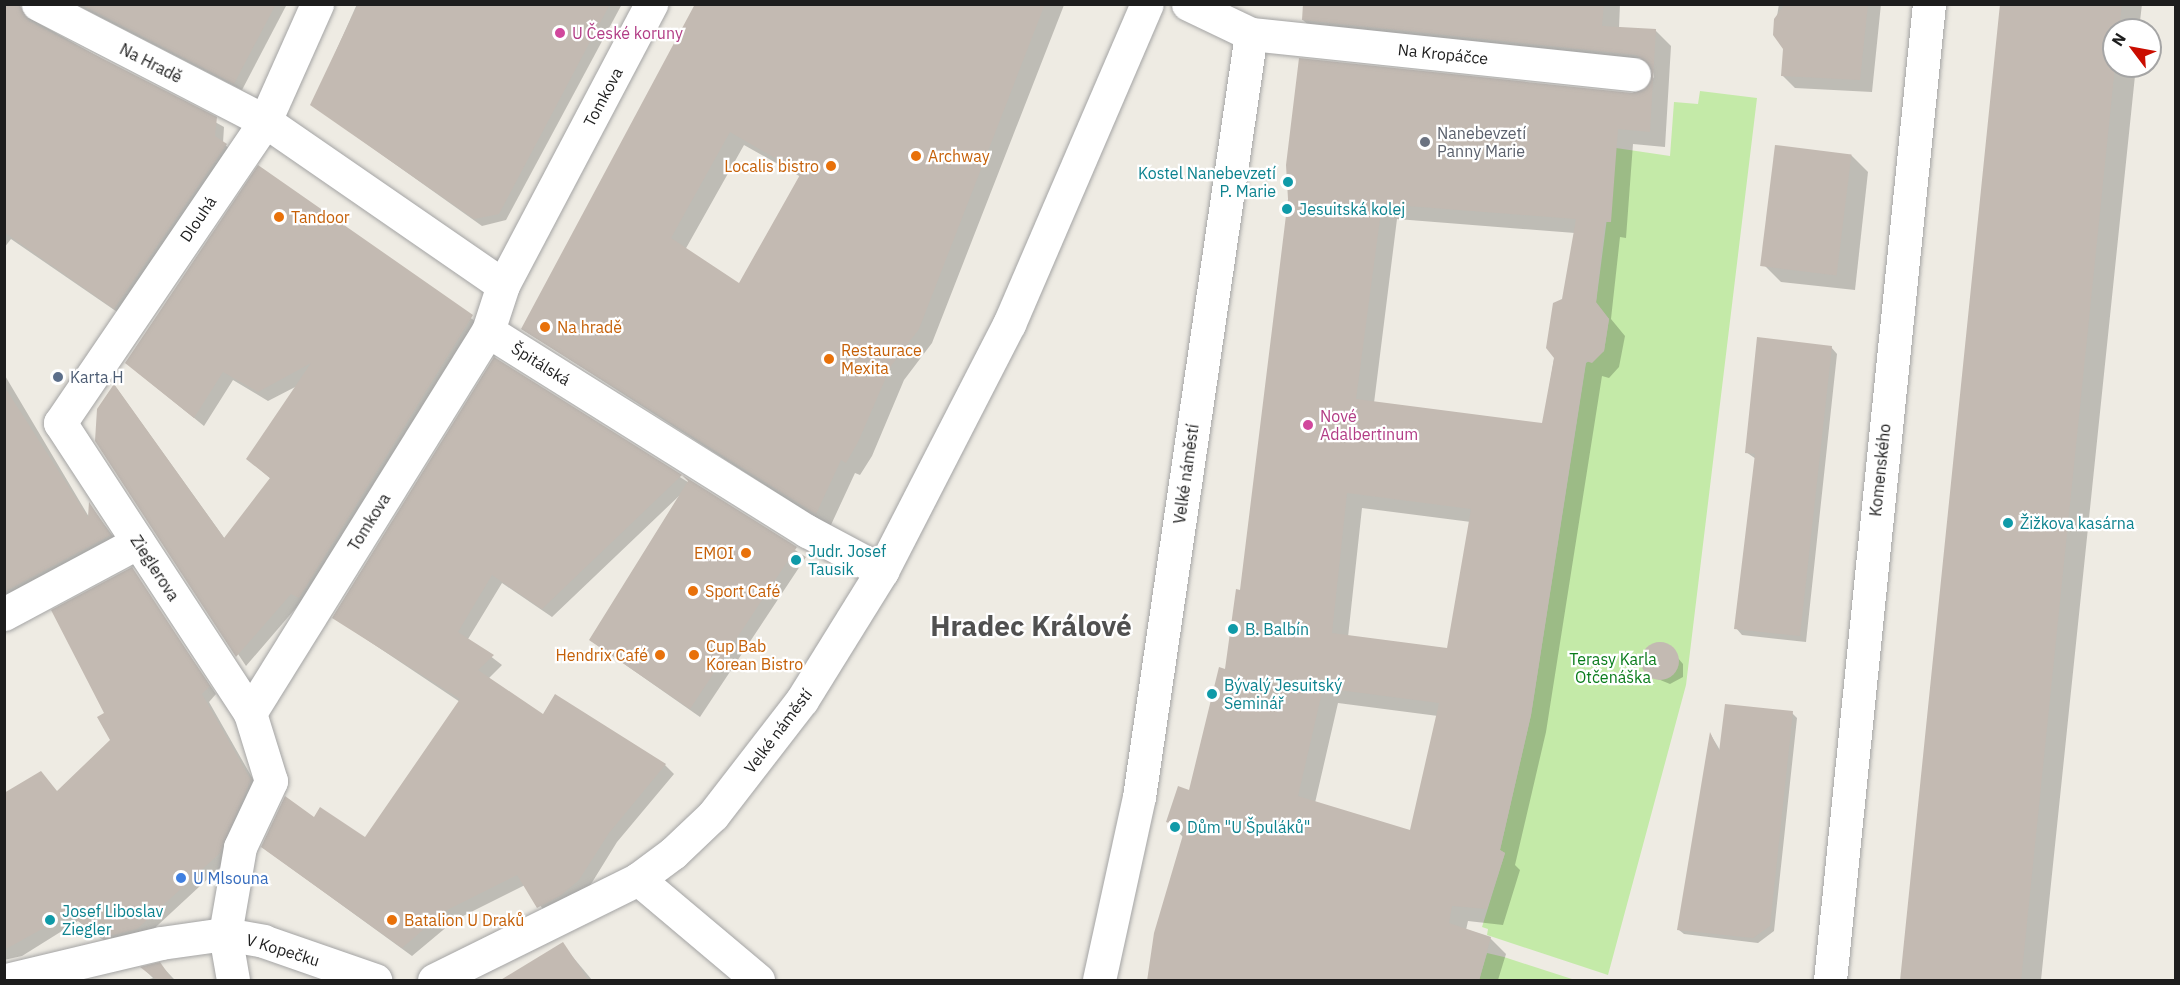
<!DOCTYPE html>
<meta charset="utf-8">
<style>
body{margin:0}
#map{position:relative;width:2180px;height:985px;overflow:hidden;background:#eeebe3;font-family:"IBM Plex Sans",sans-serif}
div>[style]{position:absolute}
.grass>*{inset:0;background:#c4eaa8}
.shadow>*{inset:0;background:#0003}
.building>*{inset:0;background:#c3bab2;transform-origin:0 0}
.round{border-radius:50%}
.roads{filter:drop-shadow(0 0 2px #a4a4a4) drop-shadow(0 0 2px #a4a4a4)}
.minor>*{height:33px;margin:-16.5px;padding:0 16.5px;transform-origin:16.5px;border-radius:16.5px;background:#fff}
.dots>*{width:16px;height:16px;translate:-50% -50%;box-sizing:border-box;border:3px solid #fff;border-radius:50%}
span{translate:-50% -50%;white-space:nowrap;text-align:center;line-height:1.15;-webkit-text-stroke:4.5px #fff;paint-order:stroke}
.hotel-label{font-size:16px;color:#b23c85}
.left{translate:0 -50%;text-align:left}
.street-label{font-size:16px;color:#1d1d1d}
.worship-label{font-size:16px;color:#5b616d}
.food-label{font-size:16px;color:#c56008}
.right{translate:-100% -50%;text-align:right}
.culture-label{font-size:16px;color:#0d838f}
.service-label{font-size:16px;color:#4e5e75}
.park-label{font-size:16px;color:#0a7c1b}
.shop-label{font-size:16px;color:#366cbe}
.town-label{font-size:28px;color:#505050;font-weight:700}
.frame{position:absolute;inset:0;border:6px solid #1d1d1d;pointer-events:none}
.north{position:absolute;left:2102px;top:18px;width:60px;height:60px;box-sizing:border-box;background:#fff;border:2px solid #a5a5a5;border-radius:50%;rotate:302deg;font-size:16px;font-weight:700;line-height:24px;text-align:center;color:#1d1d1d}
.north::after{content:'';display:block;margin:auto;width:21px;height:27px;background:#ca0d00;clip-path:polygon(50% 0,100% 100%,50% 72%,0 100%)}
</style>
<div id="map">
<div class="grass">
<i style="clip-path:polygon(1700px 91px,1757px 98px,1686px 685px,1608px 975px,1487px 935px,1488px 929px,1482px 927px,1505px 853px,1500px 850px,1531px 715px,1586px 363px,1604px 351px,1609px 319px,1596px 303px,1616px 148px,1670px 156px,1674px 102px,1698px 104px)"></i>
<i style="clip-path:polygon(1487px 953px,1504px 957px,1575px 980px,1479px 980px)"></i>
</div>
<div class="shadow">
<i style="clip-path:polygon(4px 4px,224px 127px,223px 143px,234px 153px,123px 316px,11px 239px,4px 248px)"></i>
<i style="clip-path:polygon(75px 4px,287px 4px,242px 90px)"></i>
<i style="clip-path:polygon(357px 4px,622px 4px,506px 220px,482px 226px,312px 105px)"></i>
<i style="clip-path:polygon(evenodd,697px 4px,1064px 5px,932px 343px,904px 380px,872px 456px,860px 475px,855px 473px,830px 527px,522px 329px,697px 4px,744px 145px,801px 177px,740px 285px,685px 250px,744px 145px)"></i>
<i style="clip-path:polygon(evenodd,1304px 4px,1620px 4px,1619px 28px,1655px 30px,1671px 46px,1665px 147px,1633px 144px,1626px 238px,1620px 237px,1611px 319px,1625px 336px,1619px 367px,1609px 378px,1602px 376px,1546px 732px,1515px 865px,1520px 870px,1503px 925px,1468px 921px,1466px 930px,1490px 938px,1506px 954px,1498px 980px,1149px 980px,1184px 838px,1168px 822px,1190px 791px,1226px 670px,1241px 592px,1290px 199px,1643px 92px,1654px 77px,1653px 71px,1320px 36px,1303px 20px,1304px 4px,1397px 219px,1575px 233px,1543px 425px,1374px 403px,1397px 219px,1304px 4px,1362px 508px,1471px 522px,1449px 649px,1348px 637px,1362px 508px,1304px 4px,1338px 703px,1438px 716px,1411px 832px,1315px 803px,1338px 703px)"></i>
<i style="clip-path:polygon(1779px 4px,1881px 4px,1872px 92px,1795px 88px,1782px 75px,1784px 49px,1774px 35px)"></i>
<i style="clip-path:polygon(2002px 4px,2142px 4px,2139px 30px,2114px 30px,2114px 66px,2136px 66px,2041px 980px,1901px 980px)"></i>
<i style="clip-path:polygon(1851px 155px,1868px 172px,1855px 290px,1781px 282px,1764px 265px)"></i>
<i style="clip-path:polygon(258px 167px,482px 326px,301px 602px,246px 666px,96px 441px,115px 386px,225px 539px,271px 479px,248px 459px,299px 385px,268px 401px,233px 380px,204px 426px,137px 372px)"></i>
<i style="clip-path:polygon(1831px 347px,1837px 354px,1806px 642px,1742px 635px,1736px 628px,1756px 459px,1746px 452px)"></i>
<i style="clip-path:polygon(494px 359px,806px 557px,700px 717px,590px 640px,680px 495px,552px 617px,502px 583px,468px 639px,502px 665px,488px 679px,543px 716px,665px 765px,674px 774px,617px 842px,588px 889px,548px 916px,525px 885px,455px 920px,412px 956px,262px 847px,314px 819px,365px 839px,460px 702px,333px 617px)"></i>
<i style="clip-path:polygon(4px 374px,89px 517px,90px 505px,118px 543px,4px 604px)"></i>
<i style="clip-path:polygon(131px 569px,216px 694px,209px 702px,258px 788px,227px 861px,145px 937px,110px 945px,78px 921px,22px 956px,4px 960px,4px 795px,41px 773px,58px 793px,111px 740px,106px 713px)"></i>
<i style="clip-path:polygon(1656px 643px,1666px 644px,1683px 664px,1683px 677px,1670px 684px,1648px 675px,1642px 667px,1647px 648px)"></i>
<i style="clip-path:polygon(1792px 713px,1797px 718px,1774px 931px,1758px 943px,1684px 934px,1679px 930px,1711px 735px,1721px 752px)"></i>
<i style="clip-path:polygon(562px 944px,592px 980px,502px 980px)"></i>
<i style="clip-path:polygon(160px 964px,172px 977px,175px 980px,146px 980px,153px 978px,143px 968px)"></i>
</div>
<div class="building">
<i style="clip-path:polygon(4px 4px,19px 4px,29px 21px,217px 117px,215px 136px,227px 144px,114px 309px,4px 232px)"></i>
<i style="clip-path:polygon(80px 4px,276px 4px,234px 84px)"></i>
<i style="clip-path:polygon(358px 4px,610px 4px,499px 214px,474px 219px,310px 105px)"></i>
<i style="clip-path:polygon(evenodd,695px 4px,1045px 4px,919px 329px,891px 366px,858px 442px,846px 463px,841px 460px,816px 514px,521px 329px,695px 4px,730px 132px,801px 173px,739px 283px,671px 238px,730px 132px)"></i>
<i style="clip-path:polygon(evenodd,1303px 4px,1604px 4px,1602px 26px,1656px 29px,1650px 132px,1618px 129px,1611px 222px,1605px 222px,1596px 302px,1609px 319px,1604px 351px,1592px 363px,1586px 361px,1531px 715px,1500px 850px,1505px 853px,1487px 909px,1452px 906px,1449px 923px,1491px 937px,1479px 981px,1147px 981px,1154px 933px,1185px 828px,1166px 822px,1178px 786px,1189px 790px,1219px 667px,1225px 669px,1236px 589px,1240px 590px,1288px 199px,1286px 165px,1299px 58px,1632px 93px,1649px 85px,1651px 67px,1636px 55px,1302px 20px,1303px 4px,1382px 204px,1576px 219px,1562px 299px,1553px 303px,1546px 348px,1554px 358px,1542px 423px,1356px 399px,1382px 204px,1303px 4px,1347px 493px,1471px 509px,1447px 648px,1332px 633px,1347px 493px,1303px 4px,1323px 688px,1439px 703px,1410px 830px,1298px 796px,1323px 688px)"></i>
<i style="clip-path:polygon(1785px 4px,1868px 4px,1860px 80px,1781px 76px,1783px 49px,1773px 35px,1774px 19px)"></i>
<i style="clip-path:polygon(2000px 4px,2122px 4px,2119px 30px,2114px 30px,2115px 66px,2021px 981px,1900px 981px)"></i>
<i style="left:1775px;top:145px;width:77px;height:122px;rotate:7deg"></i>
<i style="clip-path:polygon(258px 165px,473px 315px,299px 598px,291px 594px,236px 657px,95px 441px,97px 409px,114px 384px,224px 538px,270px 478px,246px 459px,311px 363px,258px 392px,223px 372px,194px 418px,125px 363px)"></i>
<i style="clip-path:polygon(1757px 337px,1832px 346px,1800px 636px,1734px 629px,1755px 454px,1745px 453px)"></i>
<i style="clip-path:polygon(494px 357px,797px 547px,690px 709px,589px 640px,688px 481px,682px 475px,542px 609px,492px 575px,458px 632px,494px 655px,478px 670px,543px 714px,555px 694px,666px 764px,609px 833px,579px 880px,560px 896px,537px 908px,517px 875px,445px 911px,402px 948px,261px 847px,285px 796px,314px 817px,320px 807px,365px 837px,460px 699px,332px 618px)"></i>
<i style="clip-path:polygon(4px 386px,88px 517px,89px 502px,111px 535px,4px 592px)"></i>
<i style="clip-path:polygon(132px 567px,210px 686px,202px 694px,251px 780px,220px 853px,137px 929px,101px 938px,69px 914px,4px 950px,4px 793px,41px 771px,57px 791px,110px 740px,97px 717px,104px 713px,51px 610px)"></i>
<i class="round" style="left:1641px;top:642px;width:38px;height:38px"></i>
<i style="clip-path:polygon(1725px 704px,1793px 711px,1770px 926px,1753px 938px,1677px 930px,1710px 732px,1719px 752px)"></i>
<i style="clip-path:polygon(563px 942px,589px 981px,499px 981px)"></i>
<i style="clip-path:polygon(160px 962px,173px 981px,158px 981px,140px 967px)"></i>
</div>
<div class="roads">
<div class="minor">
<i style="left:38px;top:4px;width:255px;rotate:27.3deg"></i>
<i style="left:265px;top:121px;width:289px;rotate:34.6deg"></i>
<i style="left:503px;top:285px;width:48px;rotate:108.1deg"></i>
<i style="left:488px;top:331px;width:377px;rotate:32.1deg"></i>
<i style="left:807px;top:531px;width:85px;rotate:28.1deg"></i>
<i style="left:1188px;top:4px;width:70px;rotate:25.5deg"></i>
<i style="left:1251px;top:34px;width:385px;rotate:6deg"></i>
<i style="left:503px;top:285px;width:318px;rotate:-62.2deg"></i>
<i style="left:4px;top:614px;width:152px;rotate:-28.2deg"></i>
<i style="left:250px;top:713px;width:450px;rotate:-58.1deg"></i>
<i style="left:638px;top:879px;width:157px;rotate:40.1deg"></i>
<i style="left:6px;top:980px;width:159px;rotate:-13.4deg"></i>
<i style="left:161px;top:943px;width:65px;rotate:-8deg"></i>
<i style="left:225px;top:934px;width:39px;rotate:10deg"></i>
<i style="left:263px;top:941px;width:119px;rotate:19.2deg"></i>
<i style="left:233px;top:980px;width:47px;rotate:-99.9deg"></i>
<i style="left:225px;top:934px;width:88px;rotate:-80.2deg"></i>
<i style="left:240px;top:847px;width:73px;rotate:-64.8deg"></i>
<i style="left:271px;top:781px;width:71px;rotate:-107.2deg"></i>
<i style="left:250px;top:713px;width:347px;rotate:-123.2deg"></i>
<i style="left:60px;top:423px;width:365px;rotate:-55.8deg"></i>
<i style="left:265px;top:121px;width:128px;rotate:-66deg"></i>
<i style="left:434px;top:980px;width:228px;rotate:-26.3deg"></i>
<i style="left:638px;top:879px;width:44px;rotate:-36.6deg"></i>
<i style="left:673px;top:853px;width:55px;rotate:-43.5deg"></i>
<i style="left:713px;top:815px;width:145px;rotate:-52.3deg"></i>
<i style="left:802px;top:700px;width:152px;rotate:-58.2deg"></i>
<i style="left:882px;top:571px;width:278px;rotate:-62.8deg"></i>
<i style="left:1009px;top:324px;width:348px;rotate:-66.7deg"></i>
<i style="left:1099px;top:980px;width:187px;rotate:-77.7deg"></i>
<i style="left:1139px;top:797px;width:771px;rotate:-81.65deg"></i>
<i style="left:1830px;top:980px;width:981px;rotate:-84.21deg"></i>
</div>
</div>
<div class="dots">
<i style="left:560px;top:33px;background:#d1479c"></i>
<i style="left:1425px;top:142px;background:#6b7280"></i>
<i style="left:916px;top:156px;background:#e8710a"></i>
<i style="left:831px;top:166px;background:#e8710a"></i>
<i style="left:1288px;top:182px;background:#0f9aa8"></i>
<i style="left:1287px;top:209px;background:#0f9aa8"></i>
<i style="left:279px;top:217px;background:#e8710a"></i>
<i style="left:545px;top:327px;background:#e8710a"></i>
<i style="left:829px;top:359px;background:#e8710a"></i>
<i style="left:58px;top:377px;background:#5c6f8a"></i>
<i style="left:1308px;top:425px;background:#d1479c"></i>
<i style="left:2008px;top:523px;background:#0f9aa8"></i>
<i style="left:746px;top:553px;background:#e8710a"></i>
<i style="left:796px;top:560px;background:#0f9aa8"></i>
<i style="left:693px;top:591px;background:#e8710a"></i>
<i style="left:1233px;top:629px;background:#0f9aa8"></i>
<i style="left:660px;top:655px;background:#e8710a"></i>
<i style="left:694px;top:655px;background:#e8710a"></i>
<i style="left:1212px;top:694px;background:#0f9aa8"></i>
<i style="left:1175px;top:827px;background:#0f9aa8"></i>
<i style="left:181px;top:878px;background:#3f7fe0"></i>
<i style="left:50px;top:920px;background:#0f9aa8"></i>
<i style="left:392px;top:920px;background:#e8710a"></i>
</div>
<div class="hotel-label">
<span class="left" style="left:572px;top:33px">U České koruny</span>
<span class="left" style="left:1320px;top:425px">Nové<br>Adalbertinum</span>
</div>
<div class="street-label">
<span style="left:1443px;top:54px;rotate:6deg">Na Kropáčce</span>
<span style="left:151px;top:63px;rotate:27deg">Na Hradě</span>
<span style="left:603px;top:97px;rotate:-62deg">Tomkova</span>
<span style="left:198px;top:219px;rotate:-56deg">Dlouhá</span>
<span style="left:541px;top:364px;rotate:32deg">Špitálská</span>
<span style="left:1880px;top:470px;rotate:-84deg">Komenského</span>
<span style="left:1186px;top:474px;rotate:-82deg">Velké náměstí</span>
<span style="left:369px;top:522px;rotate:-58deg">Tomkova</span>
<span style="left:155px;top:568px;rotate:57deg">Zieglerova</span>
<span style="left:778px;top:731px;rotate:-53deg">Velké náměstí</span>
<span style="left:283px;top:950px;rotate:17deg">V Kopečku</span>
</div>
<div class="worship-label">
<span class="left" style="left:1437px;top:142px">Nanebevzetí<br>Panny Marie</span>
</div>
<div class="food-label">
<span class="left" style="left:928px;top:156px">Archway</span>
<span class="right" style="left:819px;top:166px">Localis bistro</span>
<span class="left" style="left:291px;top:217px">Tandoor</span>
<span class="left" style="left:557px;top:327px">Na hradě</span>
<span class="left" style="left:841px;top:359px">Restaurace<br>Mexita</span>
<span class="right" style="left:734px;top:553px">EMOI</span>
<span class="left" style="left:705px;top:591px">Sport Café</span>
<span class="left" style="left:706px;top:655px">Cup Bab<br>Korean Bistro</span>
<span class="right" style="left:648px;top:655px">Hendrix Café</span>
<span class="left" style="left:404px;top:920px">Batalion U Draků</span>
</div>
<div class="culture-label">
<span class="right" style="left:1276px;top:182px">Kostel Nanebevzetí<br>P. Marie</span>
<span class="left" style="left:1299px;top:209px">Jesuitská kolej</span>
<span class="left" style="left:2020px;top:523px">Žižkova kasárna</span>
<span class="left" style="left:808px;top:560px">Judr. Josef<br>Tausik</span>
<span class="left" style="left:1245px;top:629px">B. Balbín</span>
<span class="left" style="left:1224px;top:694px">Bývalý Jesuitský<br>Seminář</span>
<span class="left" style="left:1187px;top:827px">Dům "U Špuláků"</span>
<span class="left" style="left:62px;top:920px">Josef Liboslav<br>Ziegler</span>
</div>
<div class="service-label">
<span class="left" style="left:70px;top:377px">Karta H</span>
</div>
<div class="park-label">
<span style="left:1613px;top:668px">Terasy Karla<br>Otčenáška</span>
</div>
<div class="shop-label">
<span class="left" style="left:193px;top:878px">U Mlsouna</span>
</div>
<div class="town-label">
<span style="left:1031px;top:626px">Hradec Králové</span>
</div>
<div class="frame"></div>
<div class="north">N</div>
</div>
